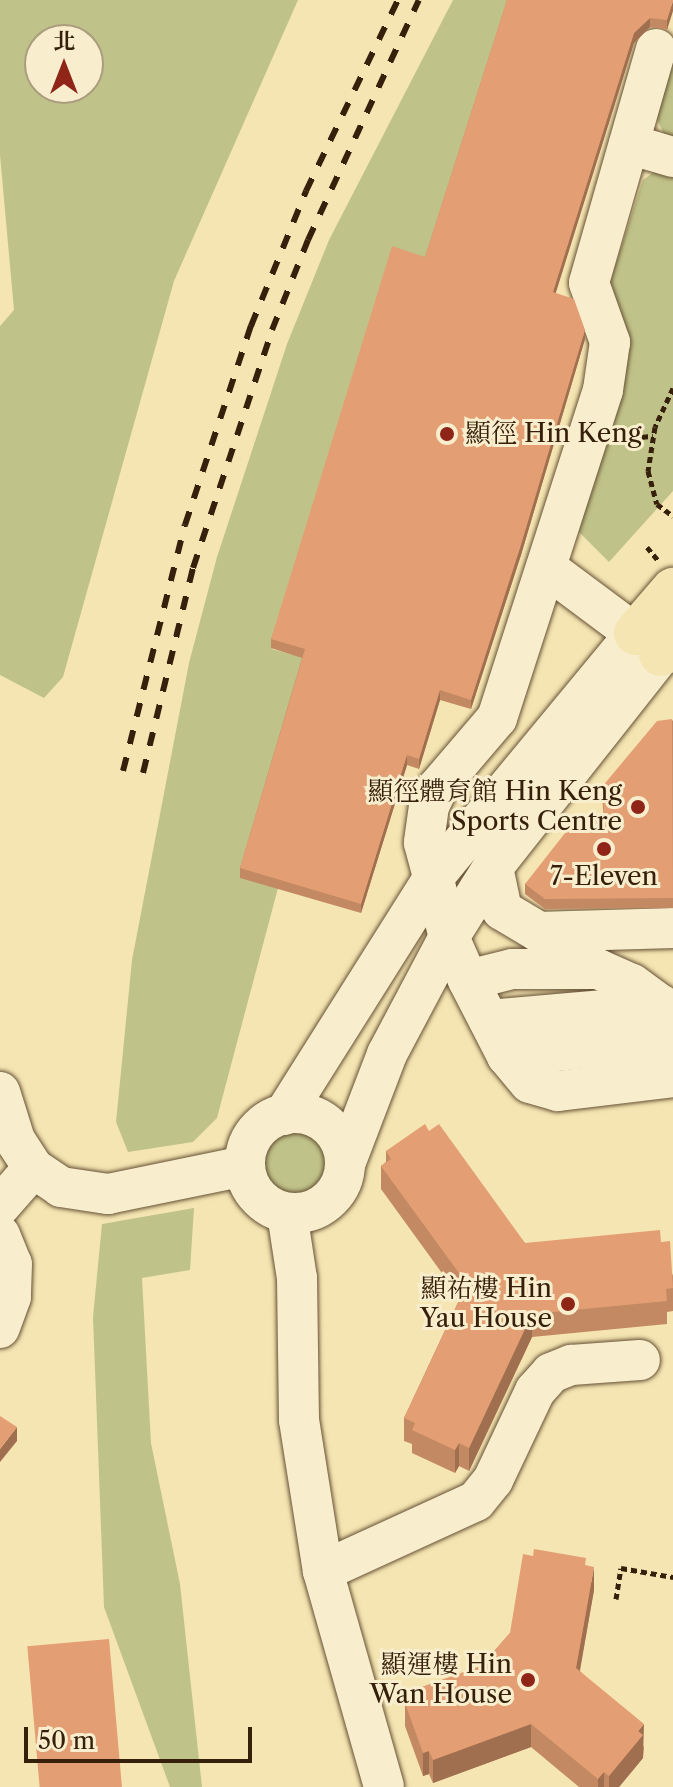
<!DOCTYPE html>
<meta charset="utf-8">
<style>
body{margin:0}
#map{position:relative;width:673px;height:1787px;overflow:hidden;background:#f5e5b2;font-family:"Libre Caslon Text","Noto Serif TC",serif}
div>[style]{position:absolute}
.green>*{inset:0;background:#c0c389}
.round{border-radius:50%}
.path>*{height:5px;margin-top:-2.5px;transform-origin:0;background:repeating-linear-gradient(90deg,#37200b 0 6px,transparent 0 10px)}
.roads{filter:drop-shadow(0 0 2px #665135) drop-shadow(0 0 2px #665135)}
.minor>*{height:40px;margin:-20px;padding:0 20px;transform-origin:20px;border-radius:20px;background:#f8eecd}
.minor>.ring{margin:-20px;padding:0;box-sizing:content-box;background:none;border:40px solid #f8eecd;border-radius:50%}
.major>*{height:44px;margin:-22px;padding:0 22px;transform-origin:22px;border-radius:22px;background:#f5e5b2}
.rail>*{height:6px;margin-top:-3px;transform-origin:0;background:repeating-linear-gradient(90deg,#37200b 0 14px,transparent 0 28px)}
.wall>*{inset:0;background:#c38963}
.shaded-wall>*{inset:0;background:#9f6f50}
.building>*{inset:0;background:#e39f73;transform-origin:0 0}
.dots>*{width:22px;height:22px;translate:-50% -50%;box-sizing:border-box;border:4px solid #f8eecd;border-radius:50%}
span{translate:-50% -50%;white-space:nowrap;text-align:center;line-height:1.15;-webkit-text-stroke:6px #f8eecd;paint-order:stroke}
.poi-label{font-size:26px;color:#37200b}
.left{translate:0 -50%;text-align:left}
.right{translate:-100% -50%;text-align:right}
.north{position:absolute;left:24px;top:24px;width:80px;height:80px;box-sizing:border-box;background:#f8eecd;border:2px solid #ab9c7f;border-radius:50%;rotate:0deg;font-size:22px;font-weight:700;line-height:32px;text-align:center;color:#37200b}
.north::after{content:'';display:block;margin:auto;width:28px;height:36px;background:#8f2418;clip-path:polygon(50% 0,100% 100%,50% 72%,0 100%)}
.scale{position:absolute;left:24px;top:1727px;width:228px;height:36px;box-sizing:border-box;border:4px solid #37200b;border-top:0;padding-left:10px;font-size:24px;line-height:28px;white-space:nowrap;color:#37200b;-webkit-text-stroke:6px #f8eecd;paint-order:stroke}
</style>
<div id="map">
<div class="green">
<i style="clip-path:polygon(evenodd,0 0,298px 0,174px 281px,63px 677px,44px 698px,0 675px,0 326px,14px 310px,0 155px,0 0,40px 40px,88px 40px,88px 88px,40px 88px,40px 40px)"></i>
<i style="clip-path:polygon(453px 0,510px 0,425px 266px,272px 649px,305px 658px,278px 888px,217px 1118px,193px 1142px,128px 1152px,116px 1122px,132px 960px,189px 663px,217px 557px,287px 344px,329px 240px)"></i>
<i style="clip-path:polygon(673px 46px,673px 139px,665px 136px,654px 113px)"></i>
<i style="clip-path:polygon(661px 167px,673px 171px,673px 491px,609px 562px,579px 532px,628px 339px,607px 291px,643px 180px)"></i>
<i class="round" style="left:250px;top:1119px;width:88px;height:88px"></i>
<i style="clip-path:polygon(194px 1208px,190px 1270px,142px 1278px,151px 1443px,180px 1584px,202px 1787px,170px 1787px,104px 1607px,93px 1317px,102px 1224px)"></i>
</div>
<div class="path">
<i style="left:673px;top:388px;width:43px;rotate:114.8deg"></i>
<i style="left:655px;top:427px;width:45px;rotate:99deg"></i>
<i style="left:648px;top:471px;width:34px;rotate:75deg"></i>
<i style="left:657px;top:504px;width:20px;rotate:37deg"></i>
<i style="left:622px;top:439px;width:31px;rotate:-6deg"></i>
<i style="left:647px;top:547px;width:17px;rotate:50deg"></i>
<i style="left:616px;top:1599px;width:31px;rotate:-81deg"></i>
<i style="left:621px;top:1568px;width:53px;rotate:9.8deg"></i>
</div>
<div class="roads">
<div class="minor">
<i style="left:656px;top:49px;width:243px;rotate:106deg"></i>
<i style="left:589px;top:283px;width:63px;rotate:70.4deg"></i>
<i style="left:610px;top:342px;width:49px;rotate:98.3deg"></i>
<i style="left:603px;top:390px;width:345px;rotate:107.9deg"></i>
<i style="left:497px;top:718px;width:91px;rotate:130.5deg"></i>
<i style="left:438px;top:787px;width:21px;rotate:115deg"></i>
<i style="left:429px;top:806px;width:37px;rotate:98deg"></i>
<i style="left:424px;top:843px;width:97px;rotate:75.1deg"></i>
<i style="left:449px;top:937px;width:47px;rotate:66.2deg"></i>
<i style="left:468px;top:980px;width:85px;rotate:62.8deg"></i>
<i style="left:507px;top:1056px;width:35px;rotate:50deg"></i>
<i style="left:530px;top:1083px;width:29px;rotate:16deg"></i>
<i style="left:558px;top:1091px;width:116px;rotate:-6.9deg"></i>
<i style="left:629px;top:144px;width:46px;rotate:16.5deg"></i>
<i style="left:548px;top:569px;width:132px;rotate:36.7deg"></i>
<i style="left:493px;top:867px;width:44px;rotate:78.2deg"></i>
<i style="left:502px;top:910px;width:43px;rotate:30.7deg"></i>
<i style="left:539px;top:932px;width:134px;rotate:-1.7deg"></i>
<i style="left:468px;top:980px;width:45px;rotate:-14deg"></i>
<i style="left:512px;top:969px;width:86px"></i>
<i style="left:598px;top:969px;width:37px;rotate:24deg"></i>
<i style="left:632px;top:984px;width:51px;rotate:36.2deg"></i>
<i style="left:489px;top:1020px;width:173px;rotate:-5deg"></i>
<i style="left:507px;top:1056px;width:167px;rotate:-5.8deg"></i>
<i style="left:0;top:1092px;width:50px;rotate:72.6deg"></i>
<i style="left:15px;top:1140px;width:33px;rotate:57deg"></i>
<i style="left:33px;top:1168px;width:34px;rotate:34deg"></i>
<i style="left:61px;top:1187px;width:48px;rotate:8.5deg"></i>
<i style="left:108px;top:1194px;width:139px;rotate:-11.6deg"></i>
<i class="ring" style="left:245px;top:1113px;width:60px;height:60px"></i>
<i style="left:284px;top:1115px;width:280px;rotate:-57.8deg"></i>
<i style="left:433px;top:878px;width:318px;rotate:-50.4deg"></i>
<i style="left:345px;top:1164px;width:118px;rotate:-69.1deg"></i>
<i style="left:387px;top:1054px;width:132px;rotate:-62.1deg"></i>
<i style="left:449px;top:937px;width:83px;rotate:-57.8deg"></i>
<i style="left:493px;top:867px;width:271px;rotate:-51.7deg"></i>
<i style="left:0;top:1206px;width:50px;rotate:-49deg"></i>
<i style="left:287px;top:1213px;width:66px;rotate:81.3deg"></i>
<i style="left:297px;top:1278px;width:142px;rotate:89.2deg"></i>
<i style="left:299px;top:1420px;width:153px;rotate:81deg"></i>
<i style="left:323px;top:1571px;width:224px;rotate:74.2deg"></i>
<i style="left:0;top:1235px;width:31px;rotate:68deg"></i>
<i style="left:12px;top:1264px;width:33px;rotate:92deg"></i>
<i style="left:11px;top:1297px;width:33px;rotate:110deg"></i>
<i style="left:323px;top:1571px;width:168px;rotate:-24.6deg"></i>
<i style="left:476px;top:1501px;width:27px;rotate:-51deg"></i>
<i style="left:493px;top:1480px;width:98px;rotate:-64.7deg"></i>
<i style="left:535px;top:1391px;width:24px;rotate:-48deg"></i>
<i style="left:551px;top:1373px;width:22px;rotate:-22deg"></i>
<i style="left:571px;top:1365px;width:69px;rotate:-4.1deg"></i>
</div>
<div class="major">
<i style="left:636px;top:633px;width:57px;rotate:-49.3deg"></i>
<i style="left:661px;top:654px;width:18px;rotate:-47deg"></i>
</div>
</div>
<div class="rail">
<i style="left:123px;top:771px;width:254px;rotate:-75.9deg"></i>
<i style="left:185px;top:525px;width:210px;rotate:-71.7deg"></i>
<i style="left:251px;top:326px;width:146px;rotate:-67.8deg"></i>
<i style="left:306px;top:191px;width:212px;rotate:-64.3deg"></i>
<i style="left:143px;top:773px;width:211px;rotate:-76.3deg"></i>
<i style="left:193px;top:568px;width:251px;rotate:-71.6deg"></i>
<i style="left:272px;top:330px;width:97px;rotate:-68.2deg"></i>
<i style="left:308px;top:240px;width:264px;rotate:-65.2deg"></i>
</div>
<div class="wall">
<i style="clip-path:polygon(507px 0,673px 0,667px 30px,650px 27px,634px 43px,555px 293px,585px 339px,521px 555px,471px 709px,440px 700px,419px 769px,407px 765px,361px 913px,240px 878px,240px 868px,302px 658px,271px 648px,271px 639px,425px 257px)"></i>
<i style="clip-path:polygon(673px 720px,673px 908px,545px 909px,525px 894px,525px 884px,604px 818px,601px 788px)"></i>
<i style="clip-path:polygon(429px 1131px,525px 1243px,661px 1242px,673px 1276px,673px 1311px,667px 1312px,667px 1324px,532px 1337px,469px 1471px,459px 1466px,455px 1473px,412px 1453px,412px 1444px,404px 1441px,404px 1418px,460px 1298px,381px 1189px,381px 1166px,386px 1162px,386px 1151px)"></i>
<i style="clip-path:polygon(586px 1565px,594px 1590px,580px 1671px,644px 1747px,643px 1758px,619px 1787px,579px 1787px,531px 1747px,433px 1783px,429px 1774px,423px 1776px,405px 1726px,405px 1703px,408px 1702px,408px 1692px,481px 1666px,510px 1633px)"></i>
</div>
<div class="shaded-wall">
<i style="clip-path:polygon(673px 1px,673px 11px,667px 30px,667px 20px)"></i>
<i style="clip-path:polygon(650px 18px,650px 27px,634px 43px,553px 302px,553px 292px,634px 33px)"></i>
<i style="clip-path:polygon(585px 330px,585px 339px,521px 555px,471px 709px,471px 700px)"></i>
<i style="clip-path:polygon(440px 690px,440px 700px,419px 769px,419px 759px)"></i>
<i style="clip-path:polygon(407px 755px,407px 765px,361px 913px,361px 904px)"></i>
<i style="clip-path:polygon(532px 1314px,532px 1337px,469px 1471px,469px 1448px)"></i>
<i style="clip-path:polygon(17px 1427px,17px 1441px,0 1462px,0 1449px)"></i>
<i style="clip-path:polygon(459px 1443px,459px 1466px,455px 1473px,455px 1450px)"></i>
<i style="clip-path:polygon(594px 1567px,594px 1590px,576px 1691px,576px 1668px)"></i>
<i style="clip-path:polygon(531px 1724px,531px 1747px,433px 1783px,433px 1760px)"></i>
<i style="clip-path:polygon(644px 1724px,643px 1758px,619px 1787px,609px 1787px,609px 1776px,638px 1731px)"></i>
<i style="clip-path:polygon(429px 1751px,429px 1774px,423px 1776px,423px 1753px)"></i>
<i style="clip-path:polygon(604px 1772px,604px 1787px,598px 1787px,598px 1779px)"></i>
</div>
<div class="building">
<i style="clip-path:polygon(507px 0,673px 0,673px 1px,667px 20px,650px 18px,634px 33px,553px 292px,574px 299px,585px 330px,521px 545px,471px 700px,440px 690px,419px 759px,407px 755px,361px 904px,240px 868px,305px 649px,271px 639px,392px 246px,425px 257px)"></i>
<i style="clip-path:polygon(672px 719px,673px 898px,545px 899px,525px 884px,576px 819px,605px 818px,601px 788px,657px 721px)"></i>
<i style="clip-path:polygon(425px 1124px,429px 1131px,439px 1124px,525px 1243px,660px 1230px,661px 1242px,670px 1241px,673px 1288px,666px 1289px,667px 1301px,532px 1314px,469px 1448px,459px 1443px,455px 1450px,412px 1430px,415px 1423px,404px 1418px,467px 1284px,381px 1166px,391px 1159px,386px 1151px)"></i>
<i style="clip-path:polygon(0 1416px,17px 1427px,0 1449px)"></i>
<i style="clip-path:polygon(534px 1549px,586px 1558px,585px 1565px,594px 1567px,576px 1668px,644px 1724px,638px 1731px,643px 1735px,609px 1776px,604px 1772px,598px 1779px,531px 1724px,433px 1760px,429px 1751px,423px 1753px,405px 1703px,411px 1701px,408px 1692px,481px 1666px,510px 1633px,523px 1554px,533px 1556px)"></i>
<i style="left:109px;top:1639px;width:149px;height:82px;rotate:85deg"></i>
</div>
<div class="dots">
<i style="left:447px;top:434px;background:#8f2418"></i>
<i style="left:638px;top:807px;background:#8f2418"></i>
<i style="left:604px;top:849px;background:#8f2418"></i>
<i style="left:568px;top:1304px;background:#8f2418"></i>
<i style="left:528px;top:1680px;background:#8f2418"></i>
</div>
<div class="poi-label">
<span class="left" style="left:465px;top:434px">顯徑 Hin Keng</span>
<span class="right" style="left:622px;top:807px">顯徑體育館 Hin Keng<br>Sports Centre</span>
<span style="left:604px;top:877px">7-Eleven</span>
<span class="right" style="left:552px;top:1304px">顯祐樓 Hin<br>Yau House</span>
<span class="right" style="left:512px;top:1680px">顯運樓 Hin<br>Wan House</span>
</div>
<div class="north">北</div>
<div class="scale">50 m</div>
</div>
